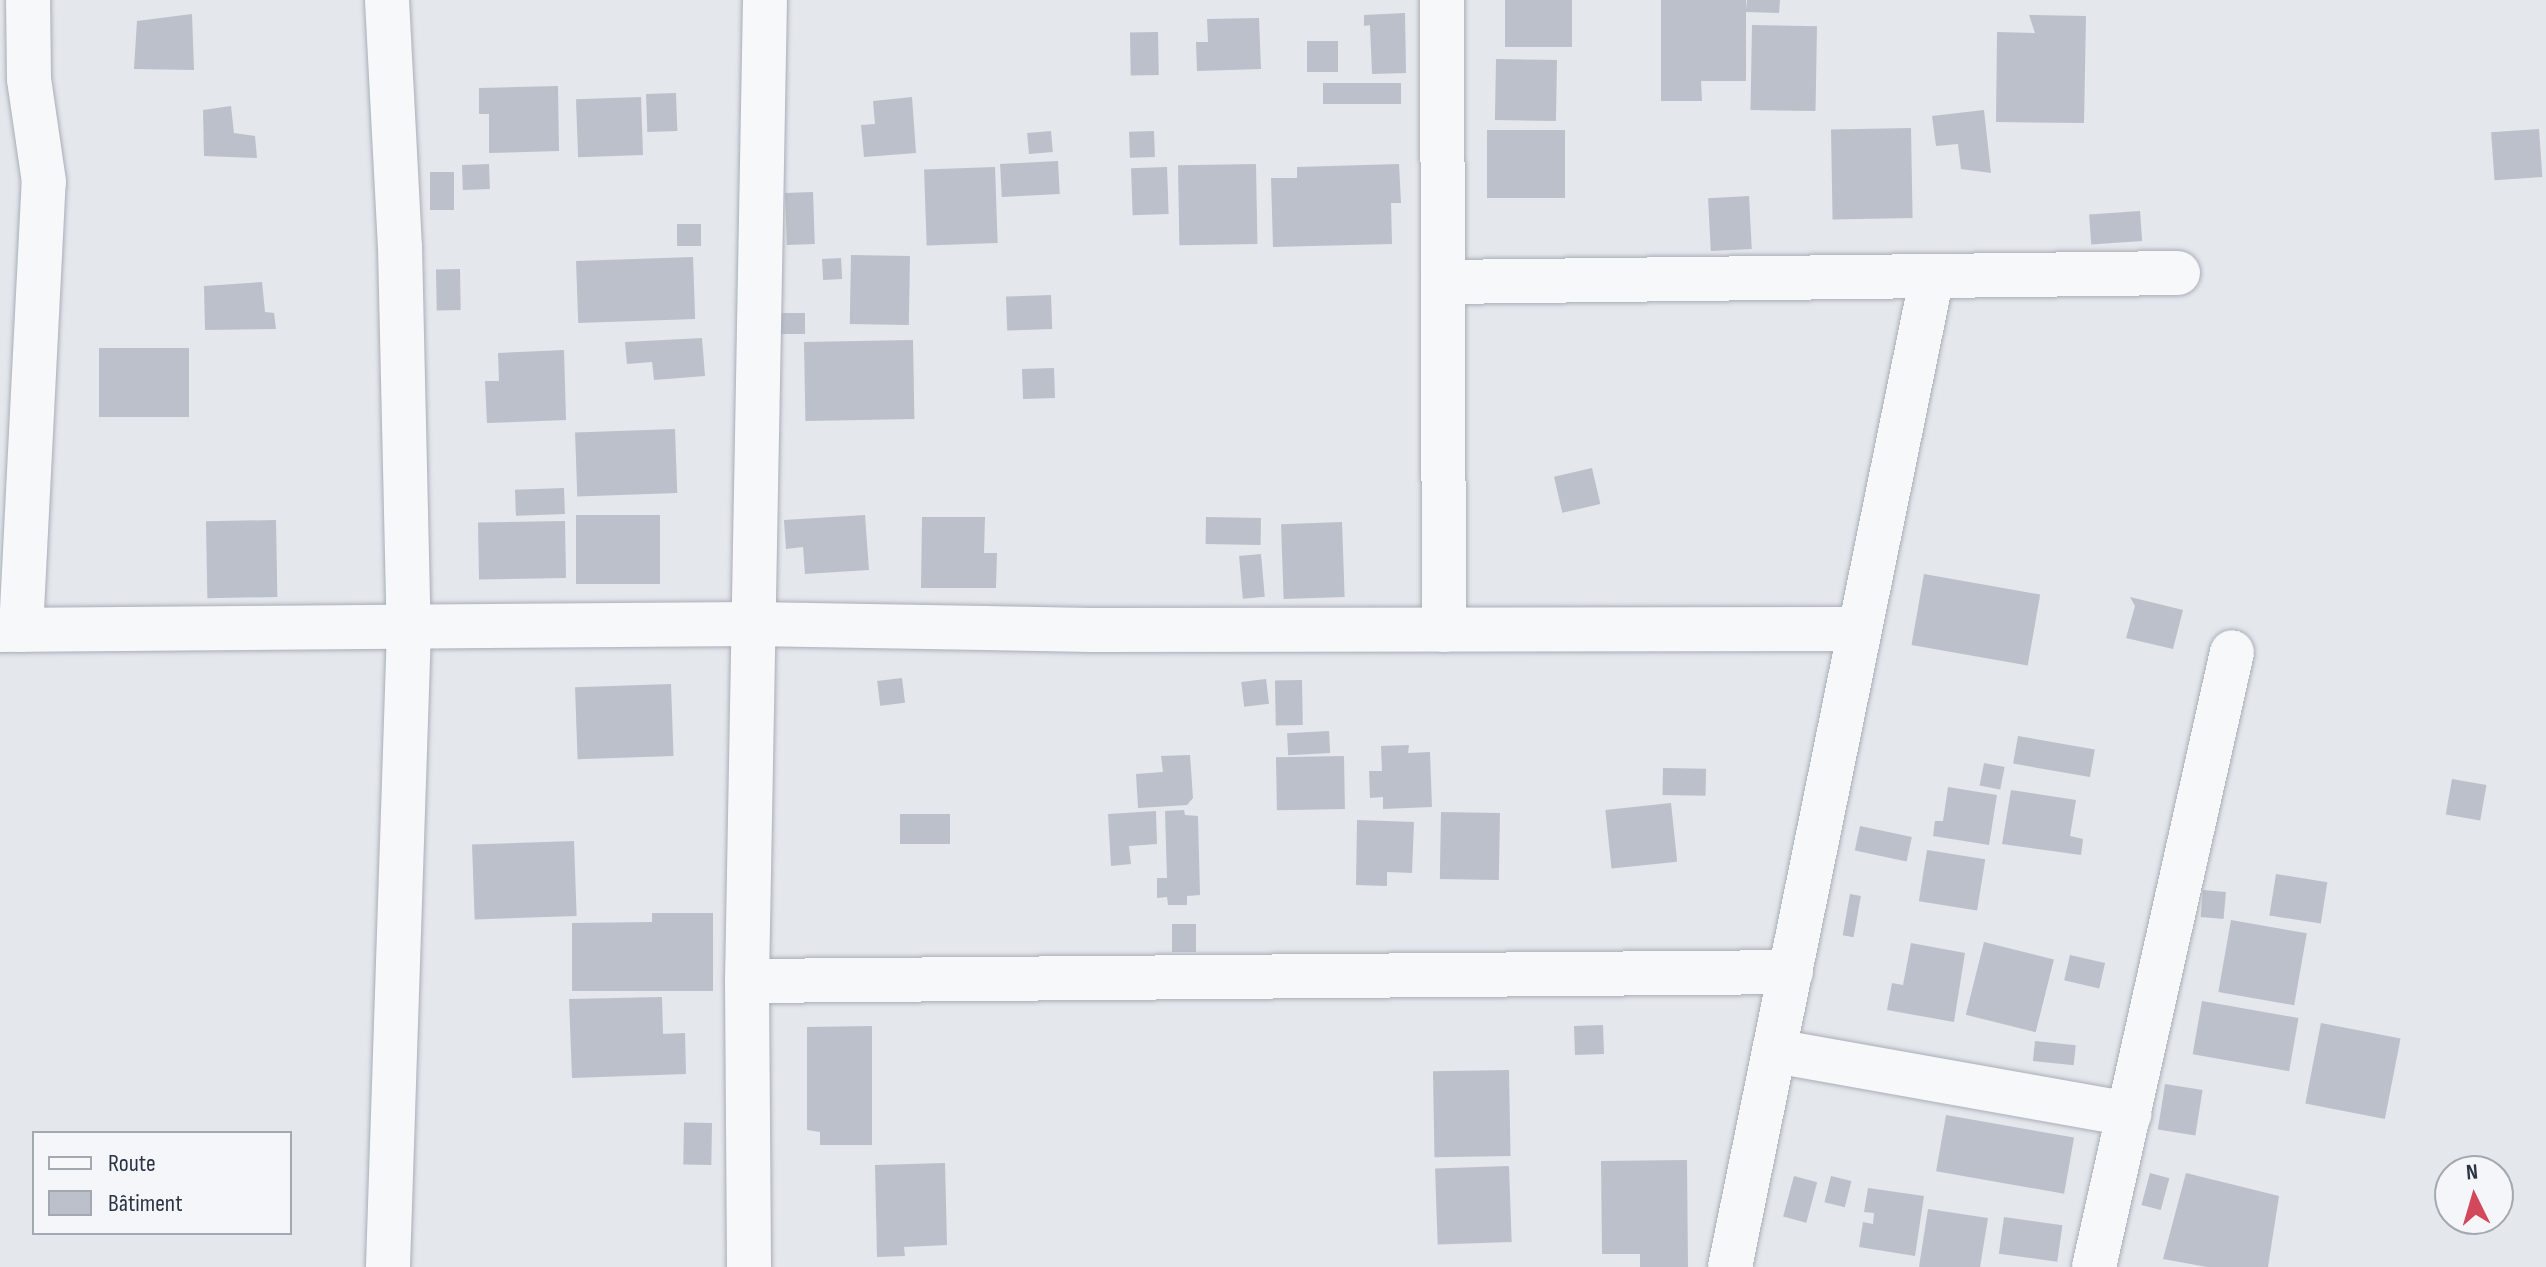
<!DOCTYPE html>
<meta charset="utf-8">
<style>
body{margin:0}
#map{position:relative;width:2546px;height:1267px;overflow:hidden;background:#e4e7ec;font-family:"Sofia Sans Condensed",sans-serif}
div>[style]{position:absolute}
.building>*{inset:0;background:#bbc0ca;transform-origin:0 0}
.roads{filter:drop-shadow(0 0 2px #a9aeb7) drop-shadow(0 0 2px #a9aeb7)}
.street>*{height:44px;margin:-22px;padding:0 22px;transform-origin:22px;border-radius:22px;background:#f7f8fa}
span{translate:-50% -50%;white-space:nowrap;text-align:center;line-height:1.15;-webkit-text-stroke:6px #f4f6f9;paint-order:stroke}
.legend{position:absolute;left:32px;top:1131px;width:260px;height:104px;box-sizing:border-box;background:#f4f6f9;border:2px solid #a4a8b1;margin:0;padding:10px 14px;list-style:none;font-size:24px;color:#2b3445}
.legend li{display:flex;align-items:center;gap:16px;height:40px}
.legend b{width:40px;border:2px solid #a4a8b1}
.north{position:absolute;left:2434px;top:1155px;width:80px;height:80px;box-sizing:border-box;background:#f4f6f9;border:2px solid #a4a8b1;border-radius:50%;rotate:355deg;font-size:22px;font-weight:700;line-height:32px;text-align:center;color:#2b3445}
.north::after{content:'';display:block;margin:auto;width:28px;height:36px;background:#d1495b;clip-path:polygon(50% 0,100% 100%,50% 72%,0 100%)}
</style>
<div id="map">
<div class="building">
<i style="left:1505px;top:0;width:67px;height:47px"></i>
<i style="clip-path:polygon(1661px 0,1746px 0,1747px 9px,1747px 0,1780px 0,1779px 13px,1746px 12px,1746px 81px,1701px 81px,1702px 101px,1661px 101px)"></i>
<i style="clip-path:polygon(1405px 13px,1406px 73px,1372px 74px,1370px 25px,1364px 26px,1364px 15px)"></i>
<i style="clip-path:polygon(192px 14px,194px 70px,134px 69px,137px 21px)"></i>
<i style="clip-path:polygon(2029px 15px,2086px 16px,2084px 123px,1996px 122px,1997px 32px,2035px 33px)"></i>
<i style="clip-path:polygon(1259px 18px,1261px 69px,1197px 71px,1196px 42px,1208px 42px,1207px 19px)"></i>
<i style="left:1752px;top:25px;width:65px;height:85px;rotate:1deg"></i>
<i style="left:1158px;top:32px;width:43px;height:28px;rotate:89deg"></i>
<i style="left:1307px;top:41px;width:31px;height:31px"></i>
<i style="left:1496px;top:59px;width:61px;height:61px;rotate:1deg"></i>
<i style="left:1401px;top:83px;width:21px;height:78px;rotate:90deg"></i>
<i style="clip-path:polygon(558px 86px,559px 151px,489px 153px,489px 114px,479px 114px,479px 88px)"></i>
<i style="left:676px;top:93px;width:38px;height:30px;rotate:88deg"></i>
<i style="left:641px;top:97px;width:58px;height:65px;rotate:88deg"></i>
<i style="clip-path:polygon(912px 97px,916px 153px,864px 157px,861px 125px,875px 124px,873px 101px)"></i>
<i style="clip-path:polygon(231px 106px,234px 133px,255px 136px,257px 158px,204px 156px,203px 110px)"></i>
<i style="clip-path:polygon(1984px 110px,1991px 173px,1961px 169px,1958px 144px,1936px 146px,1932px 116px)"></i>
<i style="left:1911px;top:128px;width:90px;height:80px;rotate:89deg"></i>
<i style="left:2539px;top:129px;width:48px;height:48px;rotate:86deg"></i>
<i style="left:1565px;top:130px;width:68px;height:78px;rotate:90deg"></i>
<i style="left:1051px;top:131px;width:21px;height:24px;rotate:85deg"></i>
<i style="left:1154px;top:131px;width:26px;height:25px;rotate:88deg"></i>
<i style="left:1058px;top:161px;width:33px;height:58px;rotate:87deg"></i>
<i style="left:489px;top:164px;width:25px;height:27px;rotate:88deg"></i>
<i style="left:1256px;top:164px;width:80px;height:78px;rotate:89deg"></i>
<i style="clip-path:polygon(1399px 164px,1401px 203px,1391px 203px,1392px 244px,1273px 247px,1271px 178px,1297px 178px,1297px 167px)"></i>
<i style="left:995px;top:167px;width:76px;height:71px;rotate:88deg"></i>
<i style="left:1167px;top:167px;width:47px;height:36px;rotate:88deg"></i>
<i style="left:430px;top:172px;width:24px;height:38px"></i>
<i style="left:813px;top:192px;width:52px;height:28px;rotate:88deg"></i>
<i style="left:1749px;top:196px;width:53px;height:41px;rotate:87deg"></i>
<i style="left:2140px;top:211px;width:30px;height:51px;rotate:86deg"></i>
<i style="left:677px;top:224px;width:24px;height:22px"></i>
<i style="left:851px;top:255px;width:59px;height:69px;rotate:1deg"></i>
<i style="left:693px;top:257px;width:62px;height:117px;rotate:88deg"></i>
<i style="left:841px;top:258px;width:21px;height:19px;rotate:87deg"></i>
<i style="left:460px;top:269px;width:41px;height:24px;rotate:89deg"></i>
<i style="clip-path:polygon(262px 282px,265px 312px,274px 313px,276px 329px,205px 330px,204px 286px)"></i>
<i style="left:1051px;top:295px;width:34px;height:45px;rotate:88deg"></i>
<i style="left:775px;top:313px;width:30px;height:21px"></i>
<i style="clip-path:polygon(702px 338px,705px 376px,654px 380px,652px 362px,627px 364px,625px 342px)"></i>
<i style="left:913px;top:340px;width:79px;height:109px;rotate:89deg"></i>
<i style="left:189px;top:348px;width:69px;height:90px;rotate:90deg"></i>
<i style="clip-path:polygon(564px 350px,566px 420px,487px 423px,485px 381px,499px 381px,498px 353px)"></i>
<i style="left:1054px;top:368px;width:30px;height:32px;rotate:88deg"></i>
<i style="left:675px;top:429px;width:64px;height:100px;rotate:88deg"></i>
<i style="left:1592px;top:468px;width:37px;height:39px;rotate:77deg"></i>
<i style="left:564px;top:488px;width:26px;height:49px;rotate:88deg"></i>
<i style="left:660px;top:515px;width:69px;height:84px;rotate:90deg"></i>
<i style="clip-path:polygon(865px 515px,869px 570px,805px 574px,803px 547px,786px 549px,784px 520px)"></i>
<i style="clip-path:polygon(922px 517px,985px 517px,984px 553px,997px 553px,996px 588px,921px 588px)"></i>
<i style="left:1206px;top:517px;width:55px;height:27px;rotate:1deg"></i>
<i style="left:276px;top:520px;width:77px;height:70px;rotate:89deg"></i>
<i style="left:565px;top:521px;width:57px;height:87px;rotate:89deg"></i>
<i style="left:1342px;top:522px;width:75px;height:61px;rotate:88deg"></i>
<i style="left:1261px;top:554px;width:43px;height:22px;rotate:85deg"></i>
<i style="left:1924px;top:574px;width:118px;height:72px;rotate:10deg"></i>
<i style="clip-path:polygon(2130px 597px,2183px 610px,2173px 649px,2126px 638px,2135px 606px)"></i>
<i style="left:902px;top:678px;width:25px;height:25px;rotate:83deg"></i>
<i style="left:1266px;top:679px;width:25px;height:25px;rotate:83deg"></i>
<i style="left:1302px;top:680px;width:45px;height:27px;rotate:89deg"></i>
<i style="left:671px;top:684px;width:72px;height:96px;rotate:88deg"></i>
<i style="left:1329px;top:731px;width:22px;height:42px;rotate:87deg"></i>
<i style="left:2018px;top:736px;width:78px;height:28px;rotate:10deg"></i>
<i style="clip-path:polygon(1409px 745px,1408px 753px,1430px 752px,1432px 807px,1383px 809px,1383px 797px,1370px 798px,1369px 771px,1382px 771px,1381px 746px)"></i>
<i style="clip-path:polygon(1190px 755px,1193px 798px,1187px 805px,1138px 808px,1136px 774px,1163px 772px,1161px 756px)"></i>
<i style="left:1344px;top:756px;width:53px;height:68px;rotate:89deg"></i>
<i style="left:1984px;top:763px;width:21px;height:23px;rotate:11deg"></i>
<i style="left:1663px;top:768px;width:43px;height:27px;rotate:1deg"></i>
<i style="left:2452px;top:779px;width:35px;height:36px;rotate:10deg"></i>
<i style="clip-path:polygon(1948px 787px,1997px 795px,1989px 845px,1933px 836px,1935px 821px,1943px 821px)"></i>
<i style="clip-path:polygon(2011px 790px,2076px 800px,2070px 836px,2083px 839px,2081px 855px,2002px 844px)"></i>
<i style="left:1671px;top:803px;width:59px;height:66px;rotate:84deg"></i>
<i style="clip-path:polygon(1184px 810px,1185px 815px,1198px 816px,1200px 895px,1187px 896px,1187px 905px,1168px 905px,1167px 897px,1157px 898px,1157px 878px,1167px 878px,1165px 811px)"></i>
<i style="clip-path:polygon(1156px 811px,1157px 844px,1129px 846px,1131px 864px,1111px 866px,1108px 814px)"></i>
<i style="left:1441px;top:812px;width:59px;height:67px;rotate:1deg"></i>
<i style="left:900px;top:814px;width:50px;height:30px"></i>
<i style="clip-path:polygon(1357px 820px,1414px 822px,1412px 873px,1387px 872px,1387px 886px,1356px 885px)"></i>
<i style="left:1860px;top:826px;width:53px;height:25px;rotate:12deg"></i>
<i style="left:574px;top:841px;width:75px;height:102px;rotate:88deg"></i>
<i style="left:1927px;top:850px;width:59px;height:52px;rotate:9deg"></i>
<i style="left:2276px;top:874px;width:52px;height:42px;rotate:9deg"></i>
<i style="left:2203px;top:890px;width:23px;height:27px;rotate:5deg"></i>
<i style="left:1850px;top:894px;width:11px;height:42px;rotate:10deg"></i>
<i style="clip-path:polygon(652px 913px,713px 913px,713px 991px,572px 991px,572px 923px,652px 922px)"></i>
<i style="left:2231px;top:920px;width:77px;height:73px;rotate:10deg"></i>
<i style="left:1172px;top:924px;width:24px;height:28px"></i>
<i style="left:1984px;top:942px;width:72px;height:75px;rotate:14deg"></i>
<i style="clip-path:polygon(1911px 943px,1965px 953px,1954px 1022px,1887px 1010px,1892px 983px,1903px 985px)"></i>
<i style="left:2070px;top:955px;width:36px;height:26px;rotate:13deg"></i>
<i style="clip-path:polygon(662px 997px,663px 1034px,685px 1033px,686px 1074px,572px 1078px,569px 999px)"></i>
<i style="left:2202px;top:1001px;width:98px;height:54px;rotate:10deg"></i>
<i style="left:2321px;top:1023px;width:81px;height:82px;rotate:11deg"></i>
<i style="left:1603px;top:1025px;width:29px;height:29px;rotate:88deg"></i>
<i style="clip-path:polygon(872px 1026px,872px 1145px,820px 1145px,820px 1132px,807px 1130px,807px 1027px)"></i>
<i style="left:2035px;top:1041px;width:41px;height:20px;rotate:6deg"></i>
<i style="left:1509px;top:1070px;width:86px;height:76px;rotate:89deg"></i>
<i style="left:2165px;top:1084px;width:38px;height:46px;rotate:9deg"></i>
<i style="left:1946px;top:1115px;width:130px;height:57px;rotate:10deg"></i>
<i style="left:712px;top:1123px;width:42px;height:28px;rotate:91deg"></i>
<i style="clip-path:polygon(1687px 1160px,1688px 1267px,1640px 1267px,1640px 1254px,1602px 1254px,1601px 1161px)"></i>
<i style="clip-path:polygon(945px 1163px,947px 1245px,904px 1247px,905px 1256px,877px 1257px,875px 1165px)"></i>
<i style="left:1509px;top:1166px;width:76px;height:74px;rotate:88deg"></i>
<i style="left:2150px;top:1173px;width:20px;height:33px;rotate:15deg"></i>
<i style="clip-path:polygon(2186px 1173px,2279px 1196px,2268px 1267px,2207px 1267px,2163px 1259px)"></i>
<i style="left:1794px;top:1176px;width:24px;height:42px;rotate:15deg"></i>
<i style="left:1831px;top:1176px;width:21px;height:27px;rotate:14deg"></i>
<i style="clip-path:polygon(1868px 1188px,1924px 1196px,1915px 1256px,1859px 1247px,1863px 1222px,1873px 1224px,1874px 1213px,1864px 1212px)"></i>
<i style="clip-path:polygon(1928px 1209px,1988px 1218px,1980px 1267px,1919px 1267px)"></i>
<i style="left:2004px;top:1217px;width:59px;height:37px;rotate:8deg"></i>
</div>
<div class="roads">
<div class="street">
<i style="left:387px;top:0;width:247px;rotate:87deg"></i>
<i style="left:400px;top:247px;width:382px;rotate:88.7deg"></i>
<i style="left:409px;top:629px;width:638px;rotate:91.89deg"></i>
<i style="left:1442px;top:0;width:630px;rotate:89.82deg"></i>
<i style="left:1443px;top:282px;width:735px;rotate:-0.7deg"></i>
<i style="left:0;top:630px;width:752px;rotate:-0.46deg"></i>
<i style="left:752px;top:624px;width:340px;rotate:1deg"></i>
<i style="left:1092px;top:630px;width:766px;rotate:-0.07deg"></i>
<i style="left:21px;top:630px;width:449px;rotate:-87.1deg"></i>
<i style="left:44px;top:182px;width:104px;rotate:-98.3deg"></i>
<i style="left:29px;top:79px;width:79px;rotate:-90.7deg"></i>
<i style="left:747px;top:981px;width:1044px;rotate:-0.49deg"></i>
<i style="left:1775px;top:1051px;width:360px;rotate:10.1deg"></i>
<i style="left:749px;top:1267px;width:286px;rotate:-90.4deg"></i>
<i style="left:747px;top:981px;width:981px;rotate:-88.95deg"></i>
<i style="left:1730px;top:1267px;width:1011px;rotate:-78.48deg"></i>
<i style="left:2094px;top:1267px;width:630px;rotate:-77.35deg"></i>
</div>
</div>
<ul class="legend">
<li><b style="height:10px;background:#f7f8fa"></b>Route</li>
<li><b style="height:22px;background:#bbc0ca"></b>Bâtiment</li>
</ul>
<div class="north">N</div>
</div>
